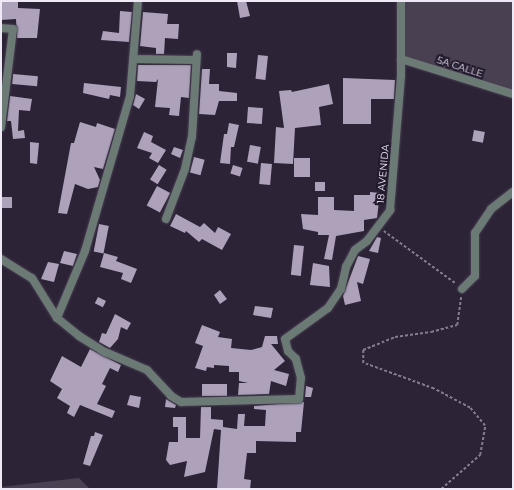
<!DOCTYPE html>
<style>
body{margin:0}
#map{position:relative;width:514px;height:490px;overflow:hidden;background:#2d2337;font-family:Montserrat,sans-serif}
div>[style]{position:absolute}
.green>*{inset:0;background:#494152}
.building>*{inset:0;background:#aea2bb;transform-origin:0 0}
.path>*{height:1.5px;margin-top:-0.75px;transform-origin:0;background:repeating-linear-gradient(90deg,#847c8d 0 3px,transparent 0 5px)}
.roads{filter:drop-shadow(0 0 1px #483f52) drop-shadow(0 0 1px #483f52)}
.street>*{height:8px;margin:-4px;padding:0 4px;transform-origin:4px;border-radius:4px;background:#6b7a75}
span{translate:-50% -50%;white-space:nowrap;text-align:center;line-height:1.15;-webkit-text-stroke:4px #231a2d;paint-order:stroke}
.street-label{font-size:10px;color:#efe9f6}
.frame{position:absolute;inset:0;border:2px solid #efe9f6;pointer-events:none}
</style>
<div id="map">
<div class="green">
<i style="clip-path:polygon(403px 1px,513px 1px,513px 94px,401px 59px)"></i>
<i style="clip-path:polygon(79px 478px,90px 489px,1px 489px,1px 487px)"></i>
</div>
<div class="building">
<i style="clip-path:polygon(1px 1px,18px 1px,18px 8px,40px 9px,37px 38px,17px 38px,16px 19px,1px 20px)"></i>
<i style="clip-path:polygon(237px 1px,246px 1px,250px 16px,240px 18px)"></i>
<i style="clip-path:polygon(120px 11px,132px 12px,129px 42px,101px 40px,103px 31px,119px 33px)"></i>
<i style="clip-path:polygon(143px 12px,168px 14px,167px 24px,179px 24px,178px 39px,165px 38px,164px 54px,156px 54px,156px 48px,140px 46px)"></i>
<i style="clip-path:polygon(227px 53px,237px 53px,236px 68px,227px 67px)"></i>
<i style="left:258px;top:55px;width:10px;height:24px;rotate:6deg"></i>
<i style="clip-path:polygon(138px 65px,191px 65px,189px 98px,181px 97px,179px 116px,169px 115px,170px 108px,155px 107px,158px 79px,156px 82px,137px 81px)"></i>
<i style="clip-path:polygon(202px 69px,210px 69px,209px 84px,219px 84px,219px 91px,237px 93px,237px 101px,219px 101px,215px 115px,199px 114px)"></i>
<i style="left:13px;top:74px;width:25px;height:10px;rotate:5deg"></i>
<i style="clip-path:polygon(343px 78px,395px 80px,394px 99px,371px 99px,371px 124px,343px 124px)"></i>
<i style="clip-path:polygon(84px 83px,121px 87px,120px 97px,110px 95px,109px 99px,83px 93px)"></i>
<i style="clip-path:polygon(329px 84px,333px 104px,319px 107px,321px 125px,295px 128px,293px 164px,274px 163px,276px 127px,284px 128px,279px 91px,291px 90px,292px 92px)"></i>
<i style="clip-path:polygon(136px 94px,145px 99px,139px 109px,133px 105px)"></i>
<i style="clip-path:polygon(10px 96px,32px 99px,30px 111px,19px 110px,18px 131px,24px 130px,25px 138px,13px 139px,11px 121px,7px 121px)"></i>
<i style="left:248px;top:107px;width:15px;height:16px;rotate:4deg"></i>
<i style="clip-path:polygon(80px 122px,96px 127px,97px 123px,115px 129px,103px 169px,94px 167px,100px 180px,98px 187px,88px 189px,75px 184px,67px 214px,58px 213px,71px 143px,74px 143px)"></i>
<i style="clip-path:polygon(229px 123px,239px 125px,234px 147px,231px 147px,230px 164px,220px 163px,224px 134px,227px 134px)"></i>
<i style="left:474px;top:130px;width:11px;height:11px;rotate:10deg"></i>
<i style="clip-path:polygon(144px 132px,153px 136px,151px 142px,166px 150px,158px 163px,149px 158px,152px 153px,137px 148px)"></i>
<i style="clip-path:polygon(30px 142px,39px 143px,37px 164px,30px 163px)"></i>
<i style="left:250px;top:145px;width:11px;height:17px;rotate:10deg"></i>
<i style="clip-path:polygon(174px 147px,183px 150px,180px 158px,171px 154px)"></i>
<i style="left:194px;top:157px;width:11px;height:16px;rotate:15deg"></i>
<i style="left:310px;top:158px;width:19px;height:16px;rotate:90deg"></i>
<i style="left:261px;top:163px;width:11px;height:21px;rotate:5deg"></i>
<i style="left:159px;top:165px;width:9px;height:17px;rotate:32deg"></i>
<i style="left:233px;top:165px;width:10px;height:9px;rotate:17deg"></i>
<i style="left:315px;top:182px;width:10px;height:9px"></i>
<i style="left:157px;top:186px;width:15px;height:22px;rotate:28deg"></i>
<i style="clip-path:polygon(370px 192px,380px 193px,377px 218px,364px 220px,364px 231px,336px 236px,332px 260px,324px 259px,329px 235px,318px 235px,318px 232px,303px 229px,301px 214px,318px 215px,318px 197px,334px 197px,334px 210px,354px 211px,354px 195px,370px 195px)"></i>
<i style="left:1px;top:197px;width:11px;height:11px"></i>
<i style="clip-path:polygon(176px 214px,200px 227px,204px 223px,215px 233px,218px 227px,231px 234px,222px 250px,202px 239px,199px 242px,186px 231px,185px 233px,170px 226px)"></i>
<i style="left:99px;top:224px;width:10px;height:28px;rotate:11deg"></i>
<i style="clip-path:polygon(377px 237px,381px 238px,378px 253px,369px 251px)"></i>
<i style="left:294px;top:245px;width:10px;height:30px;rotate:6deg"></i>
<i style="clip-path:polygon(64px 251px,77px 254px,73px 266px,60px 263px)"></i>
<i style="clip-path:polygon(104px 253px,118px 257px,116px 261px,137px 269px,131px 283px,121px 279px,123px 273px,100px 267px)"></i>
<i style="clip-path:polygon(358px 256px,370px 259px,363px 284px,357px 282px,361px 301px,345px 305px,343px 296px)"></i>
<i style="clip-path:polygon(48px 262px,59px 264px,54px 282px,41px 279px)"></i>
<i style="clip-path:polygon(313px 263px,329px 266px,330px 287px,310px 285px)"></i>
<i style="clip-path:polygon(220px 290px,227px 299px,220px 304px,214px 295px)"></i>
<i style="left:98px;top:297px;width:9px;height:7px;rotate:27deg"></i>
<i style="clip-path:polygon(255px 306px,273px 308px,271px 318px,253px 315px)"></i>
<i style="clip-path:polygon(115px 314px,131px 323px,127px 330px,121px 327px,118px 339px,110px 348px,99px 342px,102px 333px,106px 334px)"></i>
<i style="clip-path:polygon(202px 325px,220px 332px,218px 337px,232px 339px,231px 348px,251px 350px,262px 347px,265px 336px,277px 336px,278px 344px,271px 344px,285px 361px,274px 370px,289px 374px,286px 386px,271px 381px,269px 394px,238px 395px,239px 383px,248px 383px,239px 381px,239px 372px,229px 372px,229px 366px,214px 365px,214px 368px,207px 367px,206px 371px,195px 368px,203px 346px,195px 343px)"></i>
<i style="clip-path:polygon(90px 349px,121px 365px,118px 372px,110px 368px,102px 384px,106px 386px,97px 404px,115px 411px,112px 418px,80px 405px,74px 417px,67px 413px,70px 406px,57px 398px,62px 389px,50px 381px,62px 356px,81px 367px)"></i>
<i style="left:202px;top:384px;width:25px;height:12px"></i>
<i style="clip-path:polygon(306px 386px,313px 388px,311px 397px,305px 397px)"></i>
<i style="clip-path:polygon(130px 395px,141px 397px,139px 408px,127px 405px)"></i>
<i style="clip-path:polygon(166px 399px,176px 405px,175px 408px,165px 407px)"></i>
<i style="clip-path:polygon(304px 402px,301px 432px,296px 432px,296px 442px,256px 441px,256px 453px,247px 453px,244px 479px,251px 480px,250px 489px,217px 489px,221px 430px,214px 429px,205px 472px,184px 477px,187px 461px,170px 465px,166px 460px,169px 442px,178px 442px,178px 427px,173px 427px,173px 417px,186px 417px,186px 438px,200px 438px,201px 407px,211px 407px,211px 419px,223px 420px,223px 427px,237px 429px,238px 414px,245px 414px,244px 426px,265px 426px,266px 410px,254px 409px,254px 406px)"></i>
<i style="clip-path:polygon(95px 432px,103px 435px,90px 466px,83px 464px,91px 436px,94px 436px)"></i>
</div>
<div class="path">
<i style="left:384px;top:231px;width:88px;rotate:36.2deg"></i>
<i style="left:441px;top:489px;width:52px;rotate:-41.1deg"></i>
<i style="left:480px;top:455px;width:29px;rotate:-80deg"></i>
<i style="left:485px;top:426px;width:23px;rotate:-130deg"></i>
<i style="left:470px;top:408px;width:41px;rotate:-152.2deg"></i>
<i style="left:434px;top:389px;width:76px;rotate:-159.9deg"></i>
<i style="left:363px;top:363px;width:13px;rotate:-90deg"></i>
<i style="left:363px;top:350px;width:35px;rotate:-22deg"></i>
<i style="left:395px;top:337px;width:36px;rotate:-8deg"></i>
<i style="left:431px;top:332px;width:27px;rotate:-15deg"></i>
<i style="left:457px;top:325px;width:28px;rotate:-82deg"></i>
</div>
<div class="roads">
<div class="street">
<i style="left:1px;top:28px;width:12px;rotate:5deg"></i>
<i style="left:13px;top:29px;width:99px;rotate:97deg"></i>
<i style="left:133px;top:59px;width:63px;rotate:0.9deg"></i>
<i style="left:401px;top:59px;width:117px;rotate:17.4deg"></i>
<i style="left:166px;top:219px;width:53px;rotate:-69.2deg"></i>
<i style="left:185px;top:169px;width:33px;rotate:-78deg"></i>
<i style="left:192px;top:137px;width:83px;rotate:-86.6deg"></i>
<i style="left:1px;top:259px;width:36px;rotate:32deg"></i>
<i style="left:32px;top:278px;width:47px;rotate:58deg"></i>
<i style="left:57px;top:318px;width:28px;rotate:39deg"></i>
<i style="left:79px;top:336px;width:31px;rotate:32deg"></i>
<i style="left:105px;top:352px;width:46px;rotate:23.2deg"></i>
<i style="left:147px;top:370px;width:35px;rotate:47deg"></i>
<i style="left:171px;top:396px;width:12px;rotate:31deg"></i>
<i style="left:181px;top:402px;width:118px;rotate:-1.5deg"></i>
<i style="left:299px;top:399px;width:21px;rotate:-85deg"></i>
<i style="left:301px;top:378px;width:20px;rotate:-105deg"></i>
<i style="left:296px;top:359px;width:11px;rotate:-135deg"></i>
<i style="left:288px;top:351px;width:12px;rotate:-104deg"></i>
<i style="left:285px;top:339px;width:53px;rotate:-35.8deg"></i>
<i style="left:328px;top:308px;width:23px;rotate:-56deg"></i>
<i style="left:341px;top:289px;width:23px;rotate:-77deg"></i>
<i style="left:346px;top:267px;width:19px;rotate:-62deg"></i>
<i style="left:355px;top:250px;width:15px;rotate:-37deg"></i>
<i style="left:367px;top:241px;width:39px;rotate:-53deg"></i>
<i style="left:390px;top:210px;width:134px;rotate:-85.3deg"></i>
<i style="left:401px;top:76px;width:75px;rotate:-90deg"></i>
<i style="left:462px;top:289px;width:18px;rotate:-45deg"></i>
<i style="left:475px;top:276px;width:43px;rotate:-90deg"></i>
<i style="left:475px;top:233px;width:29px;rotate:-56deg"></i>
<i style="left:491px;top:209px;width:28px;rotate:-38deg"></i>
<i style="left:57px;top:318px;width:73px;rotate:-67.3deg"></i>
<i style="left:85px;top:251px;width:161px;rotate:-73.8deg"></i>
<i style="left:130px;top:96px;width:95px;rotate:-85.2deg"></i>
</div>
</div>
<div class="street-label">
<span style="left:460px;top:67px;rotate:18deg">5A CALLE</span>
<span style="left:383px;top:174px;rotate:-85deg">18 AVENIDA</span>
</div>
<div class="frame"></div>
</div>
